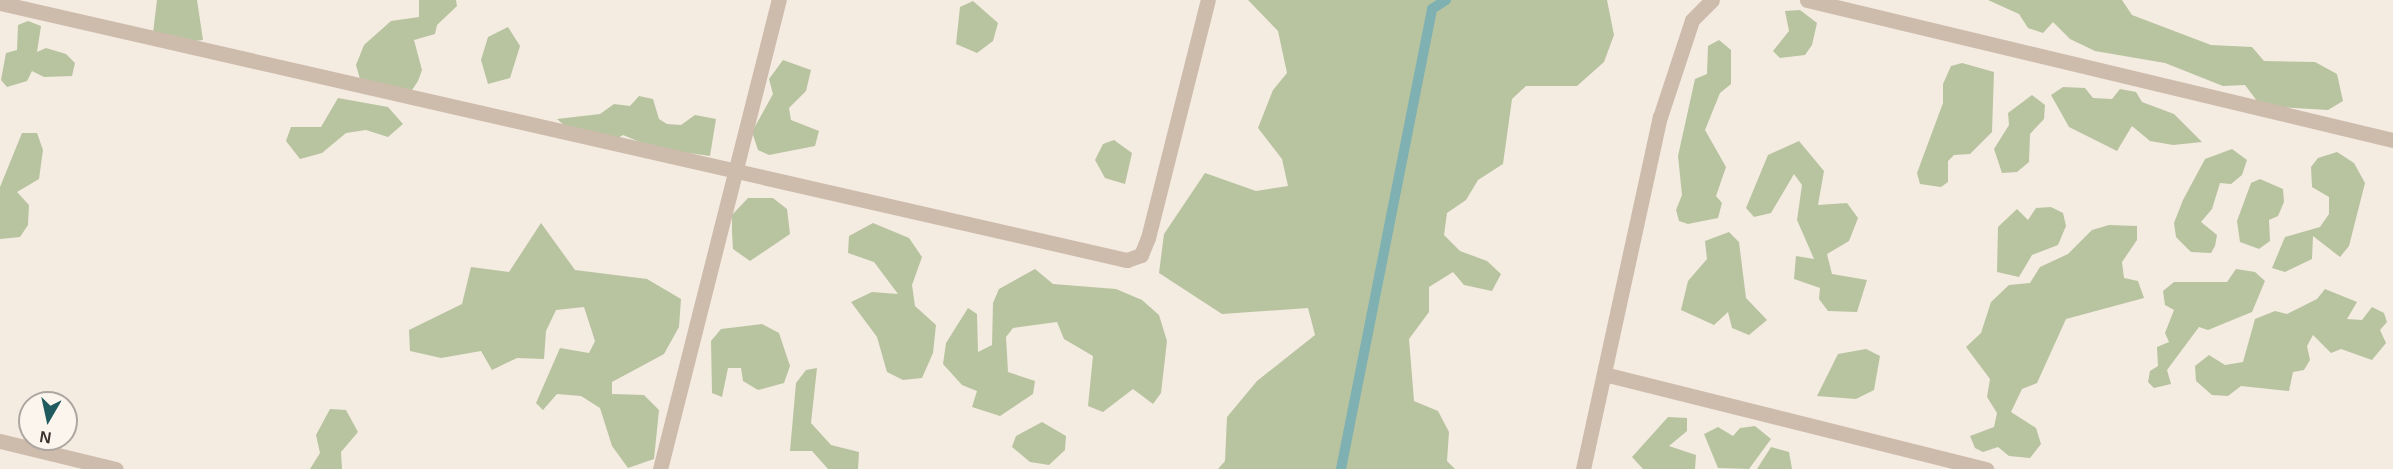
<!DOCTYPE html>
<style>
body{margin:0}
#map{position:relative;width:2393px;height:469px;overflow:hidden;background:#f4ebe1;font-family:Arial,sans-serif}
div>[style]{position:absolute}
.green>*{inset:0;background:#b8c4a0}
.stream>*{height:10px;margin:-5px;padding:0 5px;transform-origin:5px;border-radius:5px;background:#7fb0b2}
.minor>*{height:15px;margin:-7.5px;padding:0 7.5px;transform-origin:7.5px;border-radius:7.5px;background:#cdbbac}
span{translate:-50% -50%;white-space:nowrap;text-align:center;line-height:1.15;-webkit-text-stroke:5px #fbf5ee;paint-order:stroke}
.north{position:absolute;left:18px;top:391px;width:60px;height:60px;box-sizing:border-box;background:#fbf5ee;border:2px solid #aea6a0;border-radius:50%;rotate:189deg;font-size:16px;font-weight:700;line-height:24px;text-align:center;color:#3b302b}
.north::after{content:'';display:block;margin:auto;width:21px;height:27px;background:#1f5a5e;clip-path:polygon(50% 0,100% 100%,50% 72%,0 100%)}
</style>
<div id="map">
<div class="green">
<i style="clip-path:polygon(157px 0,197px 0,203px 40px,177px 43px,153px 33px)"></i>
<i style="clip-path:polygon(419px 0,456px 0,457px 6px,437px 25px,435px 34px,414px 40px,422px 70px,418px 81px,408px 96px,362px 86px,356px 65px,364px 45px,391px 21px,419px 17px)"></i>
<i style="clip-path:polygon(1248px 0,1607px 0,1614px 35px,1604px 62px,1577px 86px,1526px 86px,1512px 99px,1503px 164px,1478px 180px,1466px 200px,1447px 213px,1444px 235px,1460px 251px,1487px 261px,1501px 274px,1492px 291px,1464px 285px,1453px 272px,1429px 287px,1429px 312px,1409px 339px,1414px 401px,1438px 411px,1449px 432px,1447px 461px,1455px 469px,1218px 469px,1225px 461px,1227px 417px,1257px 381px,1315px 335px,1308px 308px,1222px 314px,1159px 273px,1164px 234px,1205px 173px,1256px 191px,1288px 186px,1282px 159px,1258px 128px,1273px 90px,1287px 73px,1278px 31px)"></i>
<i style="clip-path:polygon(1988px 0,2122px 0,2132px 15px,2211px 45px,2252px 47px,2264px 61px,2315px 62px,2337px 74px,2343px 101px,2328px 110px,2277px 107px,2257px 101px,2245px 85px,2223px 86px,2165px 63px,2095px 51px,2070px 39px,2053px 22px,2043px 33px,2028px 28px,2019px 14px)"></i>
<i style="clip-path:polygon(973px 1px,998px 23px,993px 41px,977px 53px,956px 44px,960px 7px)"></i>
<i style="clip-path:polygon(1800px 10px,1817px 23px,1812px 45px,1805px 55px,1780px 58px,1773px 51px,1789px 31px,1785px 11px)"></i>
<i style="clip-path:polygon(28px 21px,41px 26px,37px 52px,46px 48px,66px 54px,75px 63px,72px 76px,44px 77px,32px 71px,27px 81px,7px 87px,1px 80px,6px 53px,17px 50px,18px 25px)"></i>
<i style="clip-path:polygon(508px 27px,520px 46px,510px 78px,488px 84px,481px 60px,488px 37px)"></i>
<i style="clip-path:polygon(1719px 40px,1731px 50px,1731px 84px,1720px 93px,1705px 130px,1726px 167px,1716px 196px,1722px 203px,1718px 218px,1688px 224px,1679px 221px,1676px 210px,1682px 195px,1678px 156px,1695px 79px,1707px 74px,1708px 46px)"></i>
<i style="clip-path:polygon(783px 60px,811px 70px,806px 91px,789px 108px,791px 120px,819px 131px,815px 146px,769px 155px,758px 150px,752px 132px,773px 94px,769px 79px)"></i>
<i style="clip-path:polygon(1962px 63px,1994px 72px,1992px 132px,1970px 154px,1954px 155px,1948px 161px,1948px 182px,1941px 187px,1920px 184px,1917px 173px,1943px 103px,1943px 84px,1951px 66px)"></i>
<i style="clip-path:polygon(2063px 87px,2085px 88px,2093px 98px,2112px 99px,2120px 89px,2136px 92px,2142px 102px,2174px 114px,2202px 142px,2173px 145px,2150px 141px,2132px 126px,2117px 151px,2069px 127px,2051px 95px)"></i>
<i style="clip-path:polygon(2032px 95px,2045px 105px,2044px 119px,2030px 134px,2029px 162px,2017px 172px,2002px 173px,1994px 149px,2009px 125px,2008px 113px)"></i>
<i style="clip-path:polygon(639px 96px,653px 99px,659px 119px,667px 124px,681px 125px,695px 115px,716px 119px,710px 156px,654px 148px,623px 135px,611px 142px,572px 132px,557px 119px,600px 114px,614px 104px,630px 106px)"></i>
<i style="clip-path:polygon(338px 98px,388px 107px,403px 124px,388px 137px,366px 130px,346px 133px,322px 153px,300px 159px,286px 141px,291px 127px,321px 127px)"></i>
<i style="clip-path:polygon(22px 133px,37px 133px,43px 150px,39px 179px,17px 192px,29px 205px,28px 225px,20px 237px,0 239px,0 187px)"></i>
<i style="clip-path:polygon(1114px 140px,1132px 153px,1125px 184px,1105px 178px,1095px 160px,1103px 144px)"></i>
<i style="clip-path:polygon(1799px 141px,1824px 171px,1818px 205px,1847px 203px,1858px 218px,1849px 241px,1827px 254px,1832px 274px,1867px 280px,1857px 312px,1828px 311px,1819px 299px,1820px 288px,1794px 279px,1796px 256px,1814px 259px,1797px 220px,1802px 185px,1794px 174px,1771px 213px,1754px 217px,1746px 208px,1768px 155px)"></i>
<i style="clip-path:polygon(2232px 149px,2247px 160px,2242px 175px,2231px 184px,2220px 183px,2212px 209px,2201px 222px,2217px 235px,2215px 246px,2211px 253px,2191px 252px,2176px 237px,2174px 223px,2183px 200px,2205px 159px)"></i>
<i style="clip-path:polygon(2337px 152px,2354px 163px,2365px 183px,2349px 246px,2340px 257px,2313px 236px,2312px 259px,2285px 272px,2272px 268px,2285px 237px,2320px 227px,2329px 214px,2329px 197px,2312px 187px,2311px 167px,2318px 158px)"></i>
<i style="clip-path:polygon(2260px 179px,2283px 189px,2284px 202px,2278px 216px,2269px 220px,2270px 241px,2259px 249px,2240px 242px,2237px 221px,2251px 183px)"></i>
<i style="clip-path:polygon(748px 198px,773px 198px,787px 209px,790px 234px,750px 261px,733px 249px,732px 232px,732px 215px)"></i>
<i style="clip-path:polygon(2051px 207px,2063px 213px,2066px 226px,2058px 245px,2032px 255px,2019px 277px,1997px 272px,1998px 227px,2017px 209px,2028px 220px,2036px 208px)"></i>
<i style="clip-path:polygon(541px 223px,575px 270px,647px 279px,681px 299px,679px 327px,664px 354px,612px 382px,612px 394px,644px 395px,659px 410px,654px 459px,628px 468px,612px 446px,600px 408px,581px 396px,557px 394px,543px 410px,536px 403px,560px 348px,589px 353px,595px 341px,584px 307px,556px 310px,546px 331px,544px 359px,517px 358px,492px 370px,481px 351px,441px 358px,410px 351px,409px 330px,462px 304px,471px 267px,509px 272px)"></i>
<i style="clip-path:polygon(873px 223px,909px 238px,922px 257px,912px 285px,915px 306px,936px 325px,933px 353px,922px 378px,903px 380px,887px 372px,877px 337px,851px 302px,872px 292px,898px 294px,874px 262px,848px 253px,849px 236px)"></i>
<i style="clip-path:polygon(2109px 225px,2137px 226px,2137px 240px,2122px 262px,2124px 278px,2138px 281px,2144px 298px,2066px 319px,2037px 383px,2022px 389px,2011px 412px,2036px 428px,2041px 444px,2030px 458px,2009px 456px,1998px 447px,1983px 452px,1975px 448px,1970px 436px,1994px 427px,1997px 413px,1987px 397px,1990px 379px,1966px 347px,1981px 333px,1991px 302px,2009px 285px,2030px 283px,2040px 267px,2068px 254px,2092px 230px)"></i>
<i style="clip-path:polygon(1729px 232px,1739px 242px,1746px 298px,1767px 320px,1749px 335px,1732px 328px,1728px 312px,1714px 325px,1681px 310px,1688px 281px,1707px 259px,1705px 241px)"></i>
<i style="clip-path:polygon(1035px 269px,1053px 284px,1116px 289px,1142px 300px,1159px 315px,1167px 341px,1161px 393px,1153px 404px,1133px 389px,1103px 412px,1088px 406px,1093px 356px,1064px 339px,1057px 322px,1013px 328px,1006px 337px,1008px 372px,1035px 381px,1033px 394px,1000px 416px,972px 407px,977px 391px,962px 385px,943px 364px,946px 343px,968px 308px,977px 314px,978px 352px,992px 345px,993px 303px,999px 289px)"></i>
<i style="clip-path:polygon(2236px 269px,2255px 272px,2265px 281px,2252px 312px,2208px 330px,2199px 327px,2167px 370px,2171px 384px,2154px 388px,2148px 382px,2150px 371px,2158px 366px,2157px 347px,2169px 342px,2165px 333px,2174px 310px,2165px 305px,2163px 291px,2174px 282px,2227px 282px)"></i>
<i style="clip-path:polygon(2325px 289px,2357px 302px,2347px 319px,2362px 320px,2372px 307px,2384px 313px,2387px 322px,2380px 330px,2386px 343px,2372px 360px,2341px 349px,2331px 353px,2313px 335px,2307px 346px,2310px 360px,2304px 370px,2293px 372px,2289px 391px,2241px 386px,2228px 396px,2212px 395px,2196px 381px,2195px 366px,2209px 355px,2225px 365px,2243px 362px,2255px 319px,2275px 311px,2287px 314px,2317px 299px)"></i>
<i style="clip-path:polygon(762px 324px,779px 333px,790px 366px,784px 383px,758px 390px,743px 381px,741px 368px,728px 368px,722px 397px,712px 393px,711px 341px,721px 329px)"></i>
<i style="clip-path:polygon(1866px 349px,1880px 356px,1874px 390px,1856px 399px,1817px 396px,1838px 354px)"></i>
<i style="clip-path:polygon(817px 368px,811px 423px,831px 445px,859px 452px,858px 469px,828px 469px,812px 451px,790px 451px,796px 383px,806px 370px)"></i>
<i style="clip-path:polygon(330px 409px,346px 410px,358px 432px,341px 452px,342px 469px,310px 469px,320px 453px,316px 435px)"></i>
<i style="clip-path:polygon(1668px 417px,1687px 418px,1687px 431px,1669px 446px,1696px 455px,1695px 469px,1643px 469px,1632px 457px)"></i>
<i style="clip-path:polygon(1042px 422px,1066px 436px,1065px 450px,1049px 465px,1030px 462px,1012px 447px,1016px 436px)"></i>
<i style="clip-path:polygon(1755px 426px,1771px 439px,1749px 469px,1718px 468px,1704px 434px,1718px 427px,1733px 436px,1740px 428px)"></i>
<i style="clip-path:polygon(1771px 447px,1789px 452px,1792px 469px,1757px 469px)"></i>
</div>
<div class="stream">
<i style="left:1341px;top:469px;width:469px;rotate:-78.8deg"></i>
<i style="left:1432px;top:9px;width:17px;rotate:-33deg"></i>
</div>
<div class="minor">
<i style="left:1807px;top:0;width:602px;rotate:13.44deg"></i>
<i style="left:0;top:3px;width:1156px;rotate:12.85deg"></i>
<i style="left:1127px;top:260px;width:15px;rotate:-20deg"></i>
<i style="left:1141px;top:255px;width:18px;rotate:-68deg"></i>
<i style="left:1148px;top:238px;width:245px;rotate:-75.9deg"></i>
<i style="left:1608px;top:375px;width:390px;rotate:14deg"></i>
<i style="left:0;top:441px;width:119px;rotate:13.6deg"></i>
<i style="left:660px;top:469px;width:484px;rotate:-75.8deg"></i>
<i style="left:1583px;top:469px;width:360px;rotate:-77.7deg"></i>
<i style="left:1660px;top:117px;width:102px;rotate:-71.7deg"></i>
<i style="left:1692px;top:20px;width:28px;rotate:-45deg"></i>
</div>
<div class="north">N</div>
</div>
